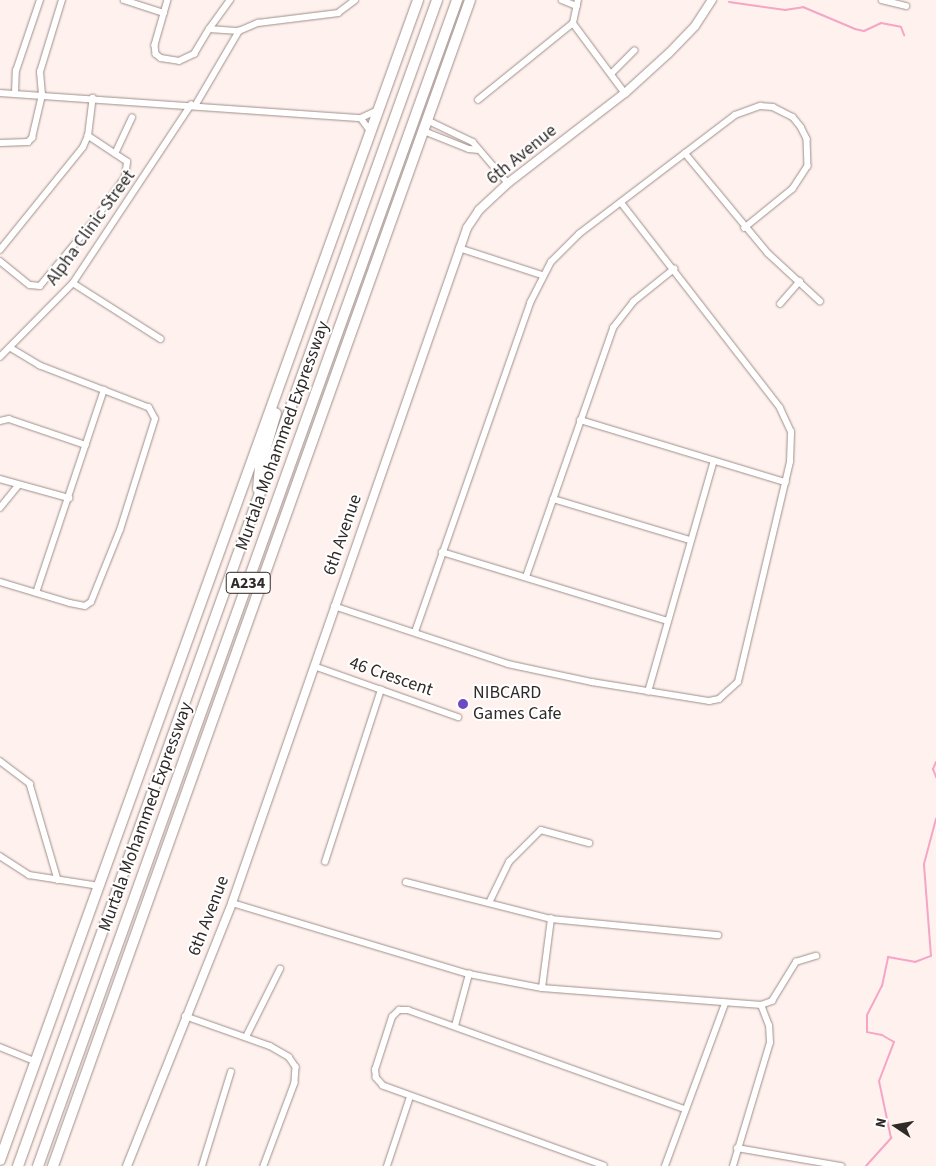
<!DOCTYPE html>
<style>
body{margin:0}
#map{position:relative;width:936px;height:1166px;overflow:hidden;background:#fff1ed;font-family:"Source Sans 3",sans-serif}
div>[style]{position:absolute}
.stream>*{height:2px;margin:-1px;padding:0 1px;transform-origin:1px;border-radius:1px;background:#f5a5c6}
.roads{filter:drop-shadow(0 0 1px #9e8f8b) drop-shadow(0 0 1px #9e8f8b)}
.street>*{height:5.5px;margin:-2.75px;padding:0 2.75px;transform-origin:2.75px;border-radius:2.75px;background:#fff}
.secondary>*{height:8px;margin:-4px;padding:0 4px;transform-origin:4px;border-radius:4px;background:#fff}
.highway>*{height:10px;margin:-5px;padding:0 5px;transform-origin:5px;border-radius:5px;background:#fff}
.dots>*{width:14px;height:14px;translate:-50% -50%;box-sizing:border-box;border:2px solid #fff;border-radius:50%}
span{translate:-50% -50%;white-space:nowrap;text-align:center;line-height:1.15;-webkit-text-stroke:4px #fff;paint-order:stroke}
.shield-label span{padding:1px 4px;background:#fff;border:1px solid;border-radius:4px;-webkit-text-stroke-width:0}
.shield-label{font-size:16px;color:#2f2927;font-weight:700}
.street-label{font-size:18px;color:#2f2927}
.poi-label{font-size:18px;color:#2f2927}
.left{translate:0 -50%;text-align:left}
.north{position:absolute;left:871px;top:1101px;width:50px;height:50px;-webkit-text-stroke:4px #fff;paint-order:stroke;rotate:282deg;font-size:14px;font-weight:700;line-height:20px;text-align:center;color:#2f2927}
.north::after{content:'';display:block;margin:auto;width:18px;height:22px;background:#2f2927;clip-path:polygon(50% 0,100% 100%,50% 72%,0 100%)}
</style>
<div id="map">
<div class="stream">
<i style="left:729px;top:2px;width:57px;rotate:8.1deg"></i>
<i style="left:785px;top:10px;width:18px;rotate:-9deg"></i>
<i style="left:803px;top:7px;width:56px;rotate:22.9deg"></i>
<i style="left:855px;top:29px;width:9px;rotate:13deg"></i>
<i style="left:864px;top:31px;width:19px;rotate:-25deg"></i>
<i style="left:881px;top:23px;width:20px;rotate:11deg"></i>
<i style="left:901px;top:27px;width:9px;rotate:69deg"></i>
<i style="left:936px;top:762px;width:8px;rotate:113deg"></i>
<i style="left:933px;top:769px;width:9px;rotate:69deg"></i>
<i style="left:866px;top:1166px;width:38px;rotate:-48deg"></i>
<i style="left:891px;top:1138px;width:58px;rotate:-101.9deg"></i>
<i style="left:879px;top:1081px;width:42px;rotate:-69deg"></i>
<i style="left:894px;top:1042px;width:14px;rotate:-150deg"></i>
<i style="left:882px;top:1035px;width:15px;rotate:-169deg"></i>
<i style="left:867px;top:1032px;width:17px;rotate:-90deg"></i>
<i style="left:867px;top:1015px;width:33px;rotate:-63deg"></i>
<i style="left:882px;top:986px;width:30px;rotate:-78deg"></i>
<i style="left:888px;top:957px;width:27px;rotate:10deg"></i>
<i style="left:915px;top:962px;width:17px;rotate:-21deg"></i>
<i style="left:931px;top:956px;width:92px;rotate:-94.4deg"></i>
<i style="left:924px;top:864px;width:47px;rotate:-75.1deg"></i>
</div>
<div class="roads">
<div class="street">
<i style="left:124px;top:0;width:42px;rotate:18deg"></i>
<i style="left:168px;top:0;width:47px;rotate:106.1deg"></i>
<i style="left:155px;top:45px;width:9px;rotate:84deg"></i>
<i style="left:156px;top:54px;width:6px;rotate:39deg"></i>
<i style="left:161px;top:58px;width:18px;rotate:9deg"></i>
<i style="left:179px;top:61px;width:17px;rotate:-25deg"></i>
<i style="left:194px;top:54px;width:29px;rotate:-59deg"></i>
<i style="left:209px;top:29px;width:30px;rotate:4deg"></i>
<i style="left:239px;top:31px;width:21px;rotate:-23deg"></i>
<i style="left:258px;top:23px;width:81px;rotate:-7.1deg"></i>
<i style="left:338px;top:13px;width:21px;rotate:-37deg"></i>
<i style="left:562px;top:0;width:16px;rotate:22deg"></i>
<i style="left:882px;top:0;width:25px;rotate:14deg"></i>
<i style="left:573px;top:23px;width:87px;rotate:53.4deg"></i>
<i style="left:209px;top:29px;width:36px;rotate:-54deg"></i>
<i style="left:611px;top:74px;width:33px;rotate:-45deg"></i>
<i style="left:0;top:93px;width:362px;rotate:4deg"></i>
<i style="left:361px;top:118px;width:19px;rotate:-25deg"></i>
<i style="left:15px;top:94px;width:23px;rotate:-88deg"></i>
<i style="left:16px;top:71px;width:75px;rotate:-71.3deg"></i>
<i style="left:478px;top:100px;width:122px;rotate:-39deg"></i>
<i style="left:573px;top:23px;width:24px;rotate:-78deg"></i>
<i style="left:195px;top:106px;width:87px;rotate:-59.6deg"></i>
<i style="left:361px;top:118px;width:17px;rotate:54deg"></i>
<i style="left:427px;top:120px;width:51px;rotate:25.6deg"></i>
<i style="left:473px;top:142px;width:54px;rotate:49.5deg"></i>
<i style="left:424px;top:131px;width:48px;rotate:21.8deg"></i>
<i style="left:469px;top:149px;width:10px;rotate:6deg"></i>
<i style="left:0;top:143px;width:28px;rotate:-2deg"></i>
<i style="left:28px;top:142px;width:6px;rotate:-45deg"></i>
<i style="left:32px;top:138px;width:44px;rotate:-76.9deg"></i>
<i style="left:42px;top:95px;width:23px;rotate:-95deg"></i>
<i style="left:40px;top:72px;width:75px;rotate:-73deg"></i>
<i style="left:685px;top:153px;width:130px;rotate:50.3deg"></i>
<i style="left:768px;top:253px;width:71px;rotate:42.7deg"></i>
<i style="left:115px;top:154px;width:40px;rotate:-65deg"></i>
<i style="left:459px;top:248px;width:87px;rotate:18deg"></i>
<i style="left:0;top:250px;width:132px;rotate:-51.1deg"></i>
<i style="left:83px;top:147px;width:12px;rotate:-66deg"></i>
<i style="left:88px;top:136px;width:38px;rotate:-83deg"></i>
<i style="left:0;top:261px;width:38px;rotate:39deg"></i>
<i style="left:30px;top:285px;width:10px;rotate:6deg"></i>
<i style="left:40px;top:286px;width:89px;rotate:-50.4deg"></i>
<i style="left:97px;top:217px;width:49px;rotate:-55deg"></i>
<i style="left:125px;top:177px;width:15px;rotate:-82deg"></i>
<i style="left:127px;top:162px;width:47px;rotate:-146.3deg"></i>
<i style="left:73px;top:283px;width:104px;rotate:32.5deg"></i>
<i style="left:780px;top:304px;width:30px;rotate:-49deg"></i>
<i style="left:0;top:357px;width:104px;rotate:-45.4deg"></i>
<i style="left:73px;top:283px;width:214px;rotate:-56.5deg"></i>
<i style="left:580px;top:420px;width:215px;rotate:16.8deg"></i>
<i style="left:0;top:421px;width:9px;rotate:-13deg"></i>
<i style="left:9px;top:419px;width:81px;rotate:18.7deg"></i>
<i style="left:0;top:479px;width:72px;rotate:15.4deg"></i>
<i style="left:553px;top:499px;width:143px;rotate:16.7deg"></i>
<i style="left:0;top:508px;width:28px;rotate:-51deg"></i>
<i style="left:442px;top:552px;width:236px;rotate:17deg"></i>
<i style="left:526px;top:577px;width:264px;rotate:-70.7deg"></i>
<i style="left:613px;top:328px;width:33px;rotate:-52deg"></i>
<i style="left:633px;top:302px;width:53px;rotate:-38.8deg"></i>
<i style="left:0;top:582px;width:73px;rotate:16.7deg"></i>
<i style="left:70px;top:603px;width:15px;rotate:11deg"></i>
<i style="left:85px;top:606px;width:7px;rotate:-34deg"></i>
<i style="left:91px;top:602px;width:78px;rotate:-68.1deg"></i>
<i style="left:120px;top:530px;width:116px;rotate:-72.5deg"></i>
<i style="left:155px;top:419px;width:13px;rotate:-119deg"></i>
<i style="left:149px;top:408px;width:117px;rotate:-158.9deg"></i>
<i style="left:40px;top:366px;width:35px;rotate:-149deg"></i>
<i style="left:36px;top:593px;width:214px;rotate:-71.5deg"></i>
<i style="left:334px;top:606px;width:183px;rotate:18.4deg"></i>
<i style="left:508px;top:664px;width:86px;rotate:12.1deg"></i>
<i style="left:592px;top:682px;width:119px;rotate:9.2deg"></i>
<i style="left:709px;top:701px;width:10px;rotate:-11deg"></i>
<i style="left:719px;top:699px;width:25px;rotate:-42deg"></i>
<i style="left:738px;top:682px;width:226px;rotate:-76.7deg"></i>
<i style="left:790px;top:462px;width:30px;rotate:-88deg"></i>
<i style="left:791px;top:432px;width:26px;rotate:-115deg"></i>
<i style="left:780px;top:408px;width:259px;rotate:-127.8deg"></i>
<i style="left:415px;top:632px;width:349px;rotate:-70.7deg"></i>
<i style="left:530px;top:303px;width:46px;rotate:-62.9deg"></i>
<i style="left:551px;top:262px;width:40px;rotate:-45deg"></i>
<i style="left:579px;top:234px;width:196px;rotate:-37.3deg"></i>
<i style="left:735px;top:115px;width:27px;rotate:-20deg"></i>
<i style="left:760px;top:106px;width:13px;rotate:4deg"></i>
<i style="left:773px;top:107px;width:22px;rotate:27deg"></i>
<i style="left:793px;top:117px;width:13px;rotate:51deg"></i>
<i style="left:801px;top:127px;width:13px;rotate:63deg"></i>
<i style="left:807px;top:139px;width:27px;rotate:88deg"></i>
<i style="left:808px;top:166px;width:27px;rotate:123deg"></i>
<i style="left:793px;top:189px;width:62px;rotate:140.9deg"></i>
<i style="left:314px;top:666px;width:153px;rotate:19.5deg"></i>
<i style="left:648px;top:692px;width:240px;rotate:-74.1deg"></i>
<i style="left:0;top:761px;width:38px;rotate:37deg"></i>
<i style="left:30px;top:784px;width:100px;rotate:73.7deg"></i>
<i style="left:0;top:856px;width:35px;rotate:33deg"></i>
<i style="left:29px;top:875px;width:71px;rotate:8.9deg"></i>
<i style="left:325px;top:862px;width:181px;rotate:-72deg"></i>
<i style="left:406px;top:882px;width:150px;rotate:14.3deg"></i>
<i style="left:551px;top:919px;width:168px;rotate:5.5deg"></i>
<i style="left:232px;top:903px;width:247px;rotate:16.7deg"></i>
<i style="left:469px;top:974px;width:74px;rotate:10.9deg"></i>
<i style="left:542px;top:988px;width:220px;rotate:4.4deg"></i>
<i style="left:761px;top:1005px;width:12px;rotate:-20deg"></i>
<i style="left:772px;top:1001px;width:46px;rotate:-58.4deg"></i>
<i style="left:796px;top:962px;width:21px;rotate:-17deg"></i>
<i style="left:489px;top:903px;width:46px;rotate:-64deg"></i>
<i style="left:509px;top:862px;width:45px;rotate:-45deg"></i>
<i style="left:541px;top:830px;width:50px;rotate:15.2deg"></i>
<i style="left:542px;top:988px;width:70px;rotate:-82.6deg"></i>
<i style="left:185px;top:1016px;width:90px;rotate:19.4deg"></i>
<i style="left:270px;top:1046px;width:22px;rotate:30deg"></i>
<i style="left:289px;top:1057px;width:12px;rotate:55deg"></i>
<i style="left:296px;top:1067px;width:16px;rotate:94deg"></i>
<i style="left:295px;top:1083px;width:89px;rotate:110.5deg"></i>
<i style="left:455px;top:1026px;width:54px;rotate:-74.9deg"></i>
<i style="left:246px;top:1037px;width:76px;rotate:-63.4deg"></i>
<i style="left:0;top:1047px;width:38px;rotate:22deg"></i>
<i style="left:737px;top:1148px;width:106px;rotate:9.8deg"></i>
<i style="left:202px;top:1166px;width:98px;rotate:-72.9deg"></i>
<i style="left:387px;top:1166px;width:73px;rotate:-71.6deg"></i>
<i style="left:604px;top:1166px;width:235px;rotate:-160.1deg"></i>
<i style="left:383px;top:1086px;width:11px;rotate:-131deg"></i>
<i style="left:376px;top:1078px;width:8px;rotate:-97deg"></i>
<i style="left:375px;top:1070px;width:56px;rotate:-72.2deg"></i>
<i style="left:392px;top:1017px;width:10px;rotate:-45deg"></i>
<i style="left:399px;top:1010px;width:9px"></i>
<i style="left:408px;top:1010px;width:294px;rotate:19.7deg"></i>
<i style="left:665px;top:1166px;width:173px;rotate:-69.7deg"></i>
<i style="left:733px;top:1166px;width:128px;rotate:-73.3deg"></i>
<i style="left:770px;top:1043px;width:17px;rotate:-93deg"></i>
<i style="left:769px;top:1026px;width:22px;rotate:-111deg"></i>
</div>
<div class="secondary">
<i style="left:127px;top:1166px;width:283px;rotate:-68.2deg"></i>
<i style="left:232px;top:903px;width:715px;rotate:-70.8deg"></i>
<i style="left:467px;top:228px;width:22px;rotate:-56deg"></i>
<i style="left:479px;top:210px;width:40px;rotate:-43deg"></i>
<i style="left:508px;top:183px;width:148px;rotate:-37.6deg"></i>
<i style="left:625px;top:93px;width:59px;rotate:-42.3deg"></i>
<i style="left:669px;top:53px;width:37px;rotate:-46deg"></i>
<i style="left:695px;top:26px;width:31px;rotate:-57deg"></i>
</div>
<div class="highway">
<i style="left:258px;top:489px;width:22px;rotate:-85deg"></i>
<i style="left:260px;top:467px;width:56px;rotate:-73.5deg"></i>
<i style="left:0;top:1160px;width:1233px;rotate:-70.18deg"></i>
<i style="left:18px;top:1166px;width:1239px;rotate:-70.23deg"></i>
<i style="left:38px;top:1166px;width:1239px;rotate:-70.23deg"></i>
<i style="left:53px;top:1166px;width:1238px;rotate:-70.32deg"></i>
</div>
</div>
<div class="dots">
<i style="left:463px;top:704px;background:#6d49c2"></i>
</div>
<div class="shield-label">
<span style="left:248px;top:583px">A234</span>
</div>
<div class="street-label">
<span style="left:522px;top:155px;rotate:-39deg">6th Avenue</span>
<span style="left:91px;top:228px;rotate:-54deg">Alpha Clinic Street</span>
<span style="left:283px;top:436px;rotate:-70deg">Murtala Mohammed Expressway</span>
<span style="left:343px;top:535px;rotate:-71deg">6th Avenue</span>
<span style="left:391px;top:677px;rotate:19deg">46 Crescent</span>
<span style="left:146px;top:817px;rotate:-70deg">Murtala Mohammed Expressway</span>
<span style="left:209px;top:916px;rotate:-69deg">6th Avenue</span>
</div>
<div class="poi-label">
<span class="left" style="left:473px;top:704px">NIBCARD<br>Games Cafe</span>
</div>
<div class="north">N</div>
</div>
